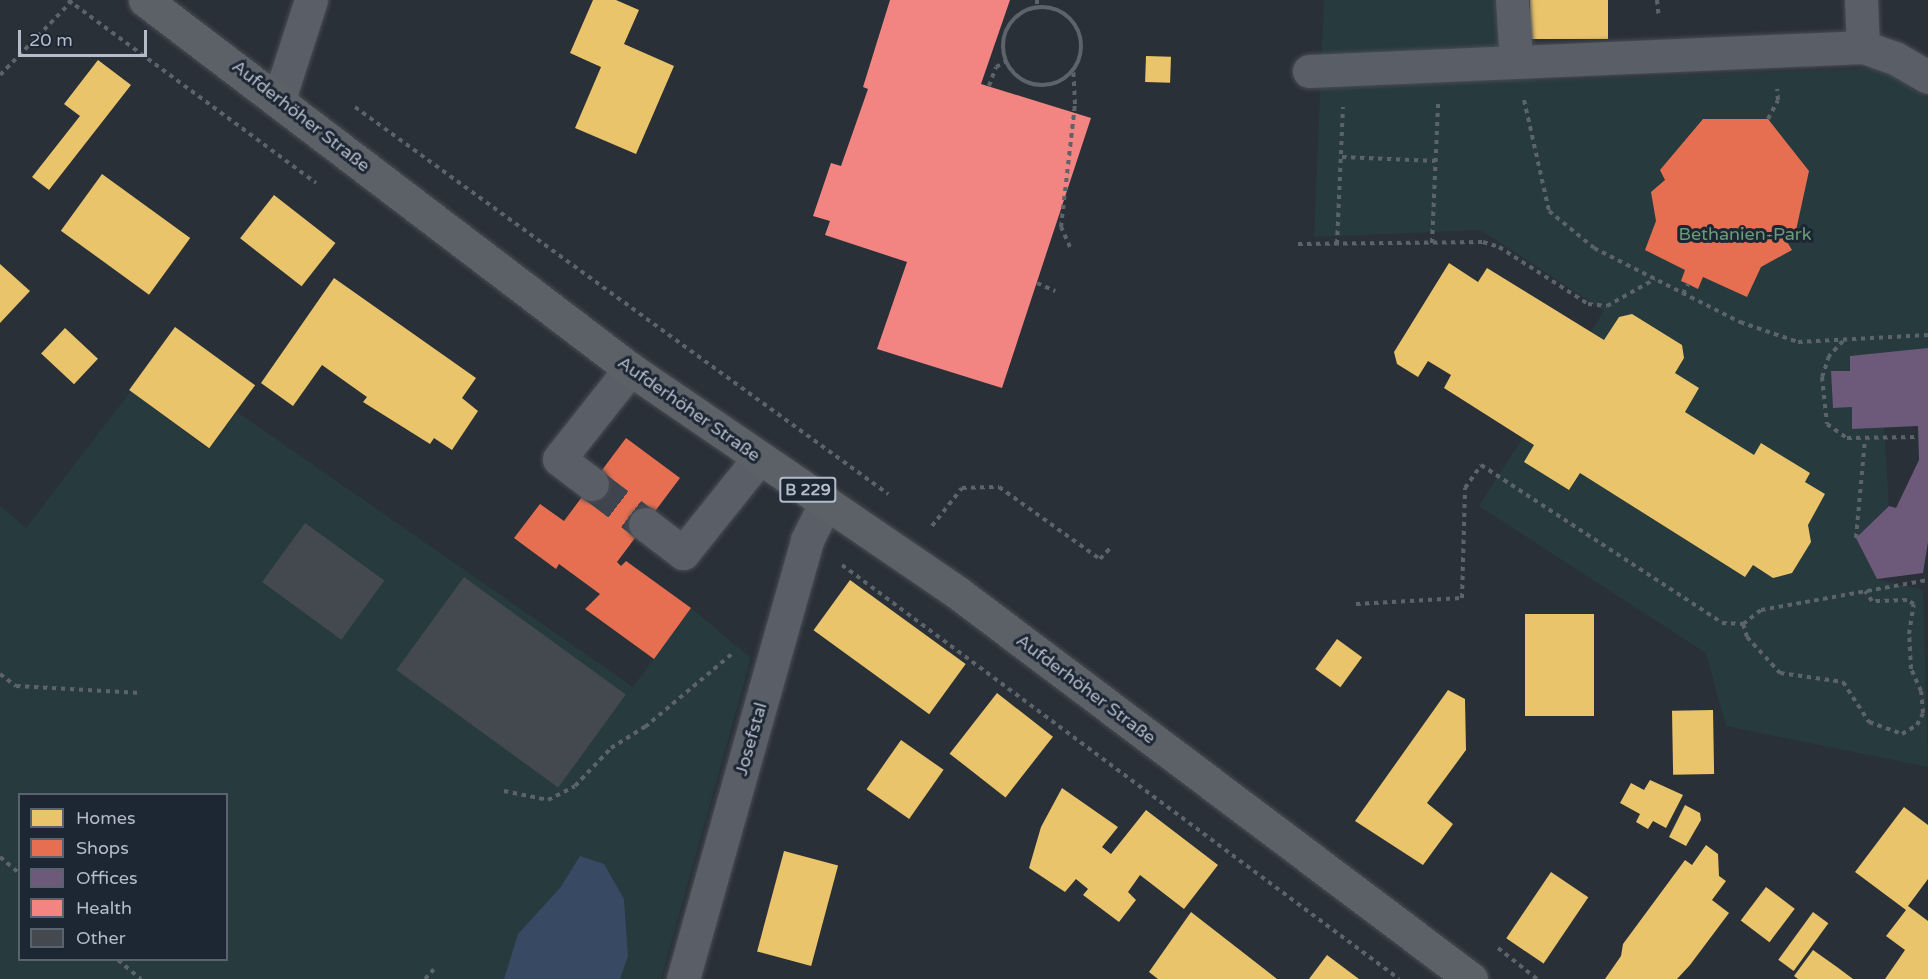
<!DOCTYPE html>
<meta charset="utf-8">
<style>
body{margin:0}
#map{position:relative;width:1928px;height:979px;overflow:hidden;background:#2a3038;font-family:"Varela Round",sans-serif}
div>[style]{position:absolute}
.green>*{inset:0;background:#273a3e}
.water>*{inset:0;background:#384963}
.homes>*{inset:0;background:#e9c46a;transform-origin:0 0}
.shops>*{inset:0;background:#e76f51}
.offices>*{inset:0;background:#6d597a}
.health>*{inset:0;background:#f28482}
.building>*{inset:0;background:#444950;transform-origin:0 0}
.minor-tunnel>*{height:33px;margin-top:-16.5px;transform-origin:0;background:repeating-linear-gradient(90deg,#3f454e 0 33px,transparent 0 49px)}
.path>*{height:4px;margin-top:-2px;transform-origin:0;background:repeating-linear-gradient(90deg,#5d636a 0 4.5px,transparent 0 9px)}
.path>.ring{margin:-2px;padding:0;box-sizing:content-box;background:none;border:4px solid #5d636a;border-radius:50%}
.roads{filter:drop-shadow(0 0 2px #484c53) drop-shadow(0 0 2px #484c53)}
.minor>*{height:33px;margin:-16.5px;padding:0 16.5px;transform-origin:16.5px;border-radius:16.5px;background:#5a5e66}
.major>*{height:33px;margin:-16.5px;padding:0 16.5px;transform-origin:16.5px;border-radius:16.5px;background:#5c6168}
span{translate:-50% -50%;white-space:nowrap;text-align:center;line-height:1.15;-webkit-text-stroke:6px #1d2633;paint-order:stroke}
.shield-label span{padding:2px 4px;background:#1d2633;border:2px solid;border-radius:4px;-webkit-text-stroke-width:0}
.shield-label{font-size:16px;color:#b4bcc9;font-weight:700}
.street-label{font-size:18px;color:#b4bcc9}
.park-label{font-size:18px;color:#6b9a76}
.legend{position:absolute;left:18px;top:793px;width:210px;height:168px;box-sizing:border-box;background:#1d2633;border:2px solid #59626f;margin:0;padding:8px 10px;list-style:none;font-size:18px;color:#b4bcc9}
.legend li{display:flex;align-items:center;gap:12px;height:30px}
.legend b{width:30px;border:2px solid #59626f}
.scale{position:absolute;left:18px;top:30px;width:129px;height:27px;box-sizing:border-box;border:3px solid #b4bcc9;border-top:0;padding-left:8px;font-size:18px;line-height:21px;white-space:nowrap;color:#b4bcc9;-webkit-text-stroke:4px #1d2633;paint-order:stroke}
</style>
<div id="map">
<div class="green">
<i style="clip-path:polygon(1324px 0,1529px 0,1535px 81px,1879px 68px,1928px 99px,1928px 352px,1850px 356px,1850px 371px,1832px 371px,1852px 407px,1852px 429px,1884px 427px,1889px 506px,1856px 538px,1877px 579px,1923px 590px,1928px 767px,1726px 726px,1706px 653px,1479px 506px,1604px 311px,1481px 230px,1314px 237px)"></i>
<i style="clip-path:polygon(evenodd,131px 391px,209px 450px,237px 412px,633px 687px,691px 608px,751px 658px,661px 979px,0 979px,0 506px,26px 528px,131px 391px,20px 794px,226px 794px,226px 960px,20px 960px,20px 794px)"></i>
</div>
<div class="water">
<i style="clip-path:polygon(580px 856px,604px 864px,624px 899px,628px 956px,620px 979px,504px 979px,518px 934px,560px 888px)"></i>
</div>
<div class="homes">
<i style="clip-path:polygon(593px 0,616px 0,639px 10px,624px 44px,674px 66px,636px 154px,575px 128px,601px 67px,570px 53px)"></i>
<i style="left:1530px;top:0;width:78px;height:39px"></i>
<i style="left:1146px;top:56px;width:25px;height:26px;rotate:2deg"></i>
<i style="clip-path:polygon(98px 60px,131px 85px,49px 190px,32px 177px,80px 116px,64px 104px)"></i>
<i style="left:102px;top:174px;width:109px;height:70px;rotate:36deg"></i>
<i style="left:274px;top:195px;width:78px;height:55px;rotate:38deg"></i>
<i style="clip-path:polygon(1449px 263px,1478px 282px,1487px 268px,1604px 340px,1619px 317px,1632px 314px,1682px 345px,1684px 358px,1675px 373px,1699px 388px,1685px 412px,1754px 455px,1761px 443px,1810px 473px,1805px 482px,1825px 494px,1808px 525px,1811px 542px,1792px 573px,1773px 578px,1753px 565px,1745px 577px,1580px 473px,1569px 490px,1524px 462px,1534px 445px,1444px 388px,1451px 375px,1428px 361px,1418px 377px,1397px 364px,1394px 352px)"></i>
<i style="clip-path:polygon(0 264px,30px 291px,0 323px)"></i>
<i style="clip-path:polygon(334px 278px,476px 378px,462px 398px,478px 411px,452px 450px,434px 438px,430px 444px,363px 402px,367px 397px,322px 365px,293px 406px,261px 383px)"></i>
<i style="left:175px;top:327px;width:99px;height:78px;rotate:36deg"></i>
<i style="left:65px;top:328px;width:45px;height:35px;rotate:43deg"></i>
<i style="left:850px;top:580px;width:143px;height:62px;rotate:36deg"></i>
<i style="left:1525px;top:614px;width:69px;height:102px"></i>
<i style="left:1337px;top:639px;width:31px;height:37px;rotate:36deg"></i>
<i style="clip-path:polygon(1448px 690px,1465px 699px,1466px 750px,1427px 803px,1453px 824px,1423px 865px,1355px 821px)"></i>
<i style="left:997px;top:693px;width:71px;height:77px;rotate:38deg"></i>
<i style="left:1713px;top:710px;width:64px;height:41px;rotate:89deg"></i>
<i style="left:901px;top:740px;width:52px;height:60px;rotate:35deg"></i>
<i style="clip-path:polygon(1650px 780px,1683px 795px,1666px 828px,1653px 821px,1648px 829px,1636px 822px,1640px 814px,1620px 803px,1631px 783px,1644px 790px)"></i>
<i style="clip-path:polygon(1062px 788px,1118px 827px,1102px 847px,1111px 854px,1146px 810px,1218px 865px,1184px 909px,1140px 875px,1128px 892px,1136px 900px,1119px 922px,1083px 895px,1088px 889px,1076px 879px,1065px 892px,1029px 868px,1041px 827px)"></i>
<i style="clip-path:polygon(1685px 805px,1700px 813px,1701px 820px,1686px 846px,1669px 837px)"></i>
<i style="clip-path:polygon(1904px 807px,1928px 825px,1928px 879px,1908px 906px,1928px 921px,1928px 979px,1885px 979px,1905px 950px,1886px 936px,1906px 910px,1855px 872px)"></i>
<i style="clip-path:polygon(1706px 845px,1718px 854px,1719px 876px,1726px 881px,1712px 900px,1729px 913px,1690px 965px,1677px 979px,1605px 979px,1621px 956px,1623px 944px,1685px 860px,1692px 865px)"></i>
<i style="left:784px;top:851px;width:56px;height:104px;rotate:15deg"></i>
<i style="left:1551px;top:872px;width:45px;height:80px;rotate:34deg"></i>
<i style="left:1766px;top:887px;width:36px;height:42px;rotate:37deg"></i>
<i style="clip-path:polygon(1191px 912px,1277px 979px,1158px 979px,1149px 972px)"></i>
<i style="left:1813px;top:912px;width:19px;height:59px;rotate:36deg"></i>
<i style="clip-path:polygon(1813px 950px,1837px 967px,1853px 979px,1798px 979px,1794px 976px)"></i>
<i style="clip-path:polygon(1327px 955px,1359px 979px,1309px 979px)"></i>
</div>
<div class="shops">
<i style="clip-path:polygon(1703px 119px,1768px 119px,1809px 171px,1795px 235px,1786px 240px,1792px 250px,1761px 267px,1747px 297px,1703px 277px,1698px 289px,1688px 284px,1681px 281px,1685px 270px,1645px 250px,1656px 221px,1651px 192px,1665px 180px,1660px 170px)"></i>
<i style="clip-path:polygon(626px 438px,680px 478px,617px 562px,621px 566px,626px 561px,691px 608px,654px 659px,585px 609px,600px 594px,559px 564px,556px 569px,514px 538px,540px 504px,564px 521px)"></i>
</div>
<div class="offices">
<i style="clip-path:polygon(1928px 348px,1928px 542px,1923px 573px,1877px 579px,1856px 538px,1889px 506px,1896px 508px,1919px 460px,1918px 426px,1852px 429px,1852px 407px,1833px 408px,1831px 371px,1850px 371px,1850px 356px)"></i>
</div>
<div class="health">
<i style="clip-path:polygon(890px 0,1010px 0,981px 84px,1091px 118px,1002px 388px,877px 349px,907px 262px,825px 235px,830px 221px,813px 216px,831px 163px,841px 166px,868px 89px,863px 87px)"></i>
</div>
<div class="building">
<i style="left:305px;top:523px;width:98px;height:73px;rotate:36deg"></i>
<i style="left:464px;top:577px;width:200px;height:115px;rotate:36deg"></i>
</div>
<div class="minor-tunnel">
<i style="left:592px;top:484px;width:66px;rotate:37deg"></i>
</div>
<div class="path">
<i style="left:68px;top:0;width:308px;rotate:36.4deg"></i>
<i style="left:1037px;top:0;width:8px;rotate:90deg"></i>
<i style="left:1657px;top:0;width:18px;rotate:84deg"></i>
<i class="ring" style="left:1003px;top:7px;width:74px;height:74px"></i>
<i style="left:0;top:75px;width:105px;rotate:-45.8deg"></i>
<i style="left:989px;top:86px;width:20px;rotate:-70deg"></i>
<i style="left:996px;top:67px;width:13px;rotate:-29deg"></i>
<i style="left:1524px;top:100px;width:114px;rotate:77.3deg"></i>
<i style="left:1549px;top:211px;width:58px;rotate:39.4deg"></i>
<i style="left:1594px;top:248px;width:164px;rotate:26.9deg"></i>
<i style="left:1740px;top:322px;width:61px;rotate:19deg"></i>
<i style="left:1798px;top:342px;width:130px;rotate:-3.1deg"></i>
<i style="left:355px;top:107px;width:659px;rotate:35.98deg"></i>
<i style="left:1768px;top:119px;width:21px;rotate:-62deg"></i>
<i style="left:1778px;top:100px;width:11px;rotate:-95deg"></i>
<i style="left:1342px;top:157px;width:93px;rotate:2.5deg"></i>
<i style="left:1432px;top:243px;width:140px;rotate:-87.5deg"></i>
<i style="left:1298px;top:244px;width:185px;rotate:-0.6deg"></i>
<i style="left:1483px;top:242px;width:17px;rotate:17deg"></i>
<i style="left:1499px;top:247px;width:106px;rotate:32.6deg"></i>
<i style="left:1588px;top:304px;width:19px;rotate:6deg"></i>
<i style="left:1607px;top:306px;width:55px;rotate:-29.4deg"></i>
<i style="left:1337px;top:244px;width:137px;rotate:-87.5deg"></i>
<i style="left:1070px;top:247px;width:22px;rotate:-114deg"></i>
<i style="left:1061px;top:227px;width:124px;rotate:-83.5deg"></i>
<i style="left:1075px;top:104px;width:33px;rotate:-93deg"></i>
<i style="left:1037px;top:283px;width:20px;rotate:24deg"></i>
<i style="left:1683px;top:294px;width:11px;rotate:-63deg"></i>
<i style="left:1843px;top:341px;width:21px;rotate:133deg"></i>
<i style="left:1829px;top:356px;width:22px;rotate:108deg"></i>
<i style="left:1822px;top:377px;width:47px;rotate:83.9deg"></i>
<i style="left:1827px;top:424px;width:24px;rotate:35deg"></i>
<i style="left:1847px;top:438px;width:72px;rotate:-0.8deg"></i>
<i style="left:932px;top:526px;width:48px;rotate:-51.7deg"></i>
<i style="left:962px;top:488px;width:37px;rotate:-2deg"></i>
<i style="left:999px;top:487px;width:124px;rotate:35.5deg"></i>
<i style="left:1100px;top:559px;width:18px;rotate:-47deg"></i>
<i style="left:1856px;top:538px;width:99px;rotate:-84.8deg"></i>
<i style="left:842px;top:565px;width:694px;rotate:36.62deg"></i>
<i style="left:1356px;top:604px;width:106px;rotate:-3.2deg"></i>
<i style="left:1462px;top:598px;width:110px;rotate:-88.4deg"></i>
<i style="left:1465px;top:488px;width:28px;rotate:-55deg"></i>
<i style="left:1481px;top:465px;width:288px;rotate:33.2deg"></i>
<i style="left:1722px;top:623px;width:21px;rotate:3deg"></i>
<i style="left:1743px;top:624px;width:23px;rotate:-38deg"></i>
<i style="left:1761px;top:610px;width:170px;rotate:-10.2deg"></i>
<i style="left:1743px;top:624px;width:14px;rotate:73deg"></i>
<i style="left:1747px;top:637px;width:49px;rotate:47.5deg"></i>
<i style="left:1780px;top:673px;width:64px;rotate:8.1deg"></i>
<i style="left:1843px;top:682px;width:48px;rotate:57deg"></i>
<i style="left:1869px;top:722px;width:35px;rotate:20deg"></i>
<i style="left:1902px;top:734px;width:17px;rotate:-31deg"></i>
<i style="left:1917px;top:725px;width:13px;rotate:-63deg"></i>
<i style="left:1923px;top:713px;width:22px;rotate:-95deg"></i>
<i style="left:1921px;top:691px;width:24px;rotate:-114deg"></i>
<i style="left:1911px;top:669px;width:35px;rotate:-93deg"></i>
<i style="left:1909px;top:634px;width:30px;rotate:-81deg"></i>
<i style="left:1914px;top:604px;width:8px;rotate:-150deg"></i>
<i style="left:1907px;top:600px;width:35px;rotate:178deg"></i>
<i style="left:1872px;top:601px;width:12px;rotate:-125deg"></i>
<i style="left:0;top:674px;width:20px;rotate:37deg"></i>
<i style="left:16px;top:686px;width:124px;rotate:3.2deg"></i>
<i style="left:504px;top:791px;width:45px;rotate:11.6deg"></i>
<i style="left:548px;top:800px;width:30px;rotate:-27deg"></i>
<i style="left:575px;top:786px;width:52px;rotate:-46.5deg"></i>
<i style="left:611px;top:748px;width:40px;rotate:-32deg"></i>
<i style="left:645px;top:727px;width:115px;rotate:-40.1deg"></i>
<i style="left:0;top:857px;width:26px;rotate:40deg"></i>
<i style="left:1498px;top:948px;width:50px;rotate:38.5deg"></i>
<i style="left:118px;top:960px;width:30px;rotate:40deg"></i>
<i style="left:425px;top:979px;width:13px;rotate:-48deg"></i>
</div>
<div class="roads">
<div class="minor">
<i style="left:1512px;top:0;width:61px;rotate:86.2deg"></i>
<i style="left:1861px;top:0;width:47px;rotate:87.6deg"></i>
<i style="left:1309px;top:71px;width:555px;rotate:-2.48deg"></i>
<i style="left:1863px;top:47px;width:34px;rotate:19deg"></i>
<i style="left:1895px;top:58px;width:38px;rotate:30deg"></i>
<i style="left:279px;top:99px;width:104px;rotate:-72.1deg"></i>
<i style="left:592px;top:484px;width:41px;rotate:-142.9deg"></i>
<i style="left:559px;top:459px;width:115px;rotate:-51.7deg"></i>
<i style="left:645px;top:524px;width:48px;rotate:37.3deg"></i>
<i style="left:683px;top:553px;width:122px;rotate:-51.3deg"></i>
<i style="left:683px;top:979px;width:456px;rotate:-74.2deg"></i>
<i style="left:807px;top:540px;width:42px;rotate:-63.4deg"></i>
</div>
<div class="major">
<i style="left:145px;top:0;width:609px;rotate:37.26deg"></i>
<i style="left:630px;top:369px;width:397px;rotate:34.3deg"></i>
<i style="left:958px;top:593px;width:642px;rotate:36.96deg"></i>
</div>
</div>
<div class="shield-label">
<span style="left:808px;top:490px">B 229</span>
</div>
<div class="street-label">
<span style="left:301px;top:116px;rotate:38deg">Aufderhöher Straße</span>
<span style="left:689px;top:409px;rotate:35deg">Aufderhöher Straße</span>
<span style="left:1086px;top:689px;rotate:37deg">Aufderhöher Straße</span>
<span style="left:751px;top:739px;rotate:-74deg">Josefstal</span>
</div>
<div class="park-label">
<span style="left:1745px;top:234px">Bethanien-Park</span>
</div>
<ul class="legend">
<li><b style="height:16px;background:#e9c46a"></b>Homes</li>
<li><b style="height:16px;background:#e76f51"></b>Shops</li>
<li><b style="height:16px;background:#6d597a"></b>Offices</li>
<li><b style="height:16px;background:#f28482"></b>Health</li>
<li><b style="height:16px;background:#444950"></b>Other</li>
</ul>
<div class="scale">20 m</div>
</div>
